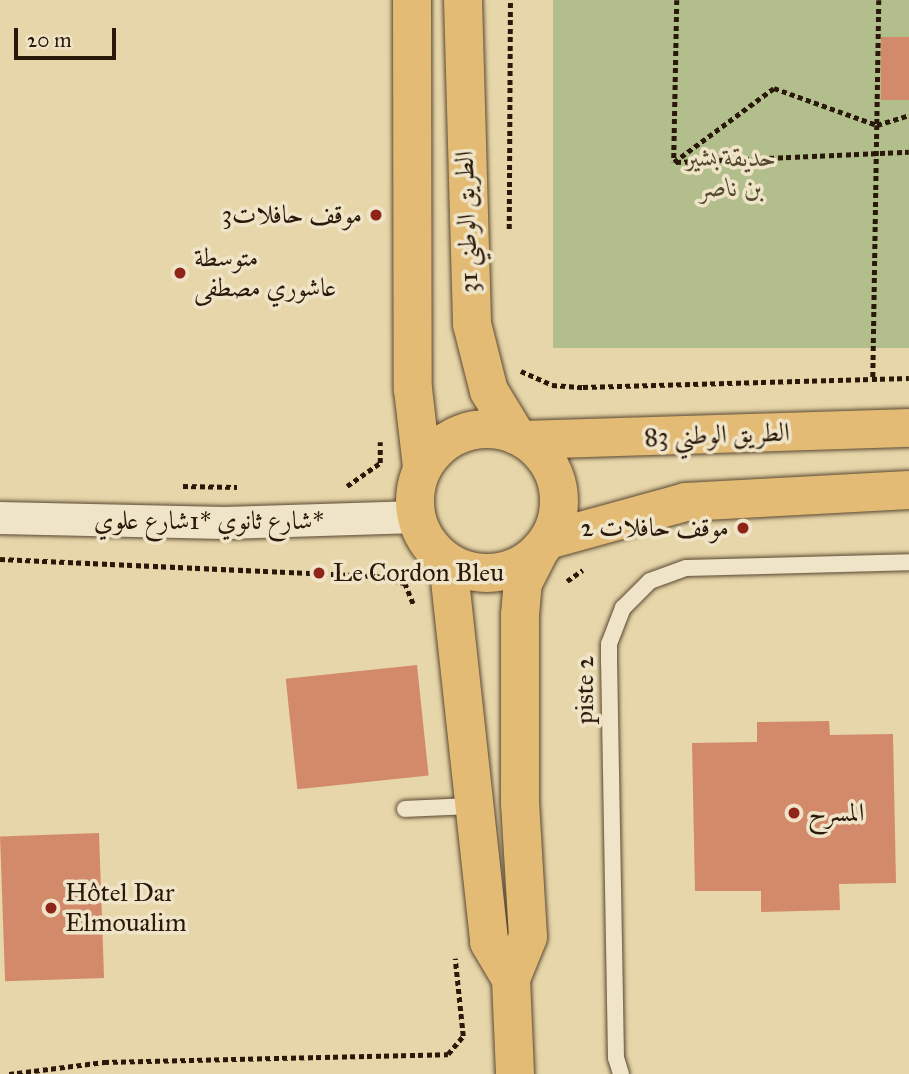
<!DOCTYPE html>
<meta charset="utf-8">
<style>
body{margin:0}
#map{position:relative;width:909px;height:1074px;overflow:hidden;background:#e7d6a9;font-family:"IM FELL Great Primer",Amiri,serif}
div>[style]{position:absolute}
.green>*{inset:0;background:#b2be8b;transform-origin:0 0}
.building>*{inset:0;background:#d28a6a;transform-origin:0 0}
.path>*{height:4.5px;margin-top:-2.25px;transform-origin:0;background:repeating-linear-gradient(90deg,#2a190a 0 5px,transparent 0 8.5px)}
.roads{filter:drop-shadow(0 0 2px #594832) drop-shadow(0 0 2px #594832)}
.service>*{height:16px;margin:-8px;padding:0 8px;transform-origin:8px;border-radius:8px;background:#efe4c7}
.minor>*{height:32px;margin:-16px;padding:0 16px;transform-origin:16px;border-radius:16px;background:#efe4c7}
.primary>*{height:38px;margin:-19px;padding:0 19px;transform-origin:19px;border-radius:19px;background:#e4bb74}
.trunk>*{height:38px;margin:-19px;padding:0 19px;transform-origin:19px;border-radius:19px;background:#e4bb74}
.trunk>.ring{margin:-19px;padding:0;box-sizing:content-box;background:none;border:38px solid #e4bb74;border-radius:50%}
.dots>*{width:19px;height:19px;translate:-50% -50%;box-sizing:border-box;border:4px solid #efe4c7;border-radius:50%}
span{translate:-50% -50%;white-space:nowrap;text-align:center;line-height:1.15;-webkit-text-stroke:7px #efe4c7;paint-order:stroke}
.park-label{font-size:26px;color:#534b31;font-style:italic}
.poi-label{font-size:26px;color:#2a190a}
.right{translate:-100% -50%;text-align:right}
.left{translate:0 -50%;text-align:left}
.street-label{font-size:26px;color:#2a190a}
.scale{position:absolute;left:14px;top:28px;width:102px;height:32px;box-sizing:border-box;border:4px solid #2a190a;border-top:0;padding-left:9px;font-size:21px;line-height:24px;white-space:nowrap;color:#2a190a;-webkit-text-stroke:5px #efe4c7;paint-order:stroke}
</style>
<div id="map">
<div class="green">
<i style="left:553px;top:0;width:356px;height:348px"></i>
</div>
<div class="building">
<i style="left:881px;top:37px;width:28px;height:63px"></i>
<i style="left:417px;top:665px;width:111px;height:132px;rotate:84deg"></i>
<i style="clip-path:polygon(829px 721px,830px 735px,893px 734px,896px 883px,839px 884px,840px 910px,761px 912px,761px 891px,695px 891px,692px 743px,757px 742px,757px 722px)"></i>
<i style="left:99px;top:833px;width:145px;height:99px;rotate:88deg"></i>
</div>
<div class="path">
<i style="left:677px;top:0;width:162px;rotate:91.1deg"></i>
<i style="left:674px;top:162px;width:124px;rotate:-36.5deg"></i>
<i style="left:774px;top:88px;width:109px;rotate:19.8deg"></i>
<i style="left:877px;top:125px;width:254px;rotate:90.9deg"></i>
<i style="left:879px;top:0;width:125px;rotate:90.9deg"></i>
<i style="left:877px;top:125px;width:34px;rotate:-17deg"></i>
<i style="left:676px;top:162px;width:233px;rotate:-2.5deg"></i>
<i style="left:509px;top:229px;width:229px;rotate:-89.7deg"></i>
<i style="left:521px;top:371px;width:34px;rotate:24deg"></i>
<i style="left:552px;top:385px;width:31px;rotate:4deg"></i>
<i style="left:583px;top:387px;width:326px;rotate:-1.6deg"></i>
<i style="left:183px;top:486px;width:54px;rotate:1.1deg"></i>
<i style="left:347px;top:486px;width:40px;rotate:-34.9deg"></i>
<i style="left:380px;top:463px;width:21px;rotate:-90deg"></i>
<i style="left:0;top:559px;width:376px;rotate:2.6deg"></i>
<i style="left:376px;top:576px;width:30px;rotate:14deg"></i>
<i style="left:405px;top:583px;width:24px;rotate:68deg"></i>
<i style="left:567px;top:581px;width:19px;rotate:-35deg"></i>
<i style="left:9px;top:1074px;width:96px;rotate:-7.2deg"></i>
<i style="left:104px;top:1062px;width:344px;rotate:-1.3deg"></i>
<i style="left:448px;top:1054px;width:23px;rotate:-50deg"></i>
<i style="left:463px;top:1036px;width:78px;rotate:-95.9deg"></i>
</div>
<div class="roads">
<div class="service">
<i style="left:405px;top:809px;width:70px;rotate:-2.5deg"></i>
<i style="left:621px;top:1074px;width:17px;rotate:-107deg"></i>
<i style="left:616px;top:1058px;width:395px;rotate:-91deg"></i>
<i style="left:609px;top:663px;width:19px;rotate:-90deg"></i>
<i style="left:609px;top:644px;width:39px;rotate:-69deg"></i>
<i style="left:623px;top:608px;width:38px;rotate:-45deg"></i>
<i style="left:650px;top:581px;width:38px;rotate:-20deg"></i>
<i style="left:686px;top:568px;width:223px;rotate:-1.5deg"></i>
</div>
<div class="minor">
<i style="left:0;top:518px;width:225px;rotate:1.3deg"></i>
<i style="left:225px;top:523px;width:192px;rotate:-1.8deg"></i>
</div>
<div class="primary">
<i style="left:412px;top:0;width:389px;rotate:89.9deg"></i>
<i style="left:413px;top:389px;width:79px;rotate:83.4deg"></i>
<i style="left:463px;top:0;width:324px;rotate:88.4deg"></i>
<i style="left:472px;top:324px;width:69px;rotate:75.8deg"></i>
<i style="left:489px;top:391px;width:52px;rotate:58.5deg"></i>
<i style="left:448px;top:562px;width:382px;rotate:83.8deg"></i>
<i style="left:489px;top:942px;width:43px;rotate:59.3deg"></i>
<i style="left:515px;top:1074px;width:95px;rotate:-92.4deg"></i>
<i style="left:511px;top:979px;width:45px;rotate:-68deg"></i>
<i style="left:528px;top:937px;width:134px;rotate:-93.4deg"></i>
<i style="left:520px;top:803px;width:188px;rotate:-90deg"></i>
<i style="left:520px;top:615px;width:32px;rotate:-85deg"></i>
<i style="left:523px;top:583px;width:37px;rotate:-63deg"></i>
</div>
<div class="trunk">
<i class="ring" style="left:415px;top:429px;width:106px;height:106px"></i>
<i style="left:526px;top:440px;width:383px;rotate:-1.8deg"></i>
<i style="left:548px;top:540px;width:143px;rotate:-15.4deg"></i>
<i style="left:686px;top:502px;width:223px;rotate:-3.1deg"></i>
</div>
</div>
<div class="dots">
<i style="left:376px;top:215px;background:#8f2418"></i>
<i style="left:180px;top:273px;background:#8f2418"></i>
<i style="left:743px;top:528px;background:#8f2418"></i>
<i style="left:319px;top:573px;background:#8f2418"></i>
<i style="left:794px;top:813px;background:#8f2418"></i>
<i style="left:51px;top:908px;background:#8f2418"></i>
</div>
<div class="park-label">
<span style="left:731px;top:173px">حديقة بشير<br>بن ناصر</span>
</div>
<div class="poi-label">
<span class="right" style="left:362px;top:215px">موقف حافلات3</span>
<span class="left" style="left:194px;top:273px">متوسطة<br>عاشوري مصطفى</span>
<span class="right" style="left:729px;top:528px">موقف حافلات 2</span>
<span class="left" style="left:333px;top:573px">Le Cordon Bleu</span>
<span class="left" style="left:808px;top:813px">المسرح</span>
<span class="left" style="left:65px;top:908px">Hôtel Dar<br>Elmoualim</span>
</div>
<div class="street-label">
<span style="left:467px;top:222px;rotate:-92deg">الطريق الوطني 31</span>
<span style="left:717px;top:435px;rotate:-2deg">الطريق الوطني 83</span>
<span style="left:209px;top:521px">شارع ثانوي *1شارع علوي*</span>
<span style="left:585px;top:690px;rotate:-90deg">piste 2</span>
</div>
<div class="scale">20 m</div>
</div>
